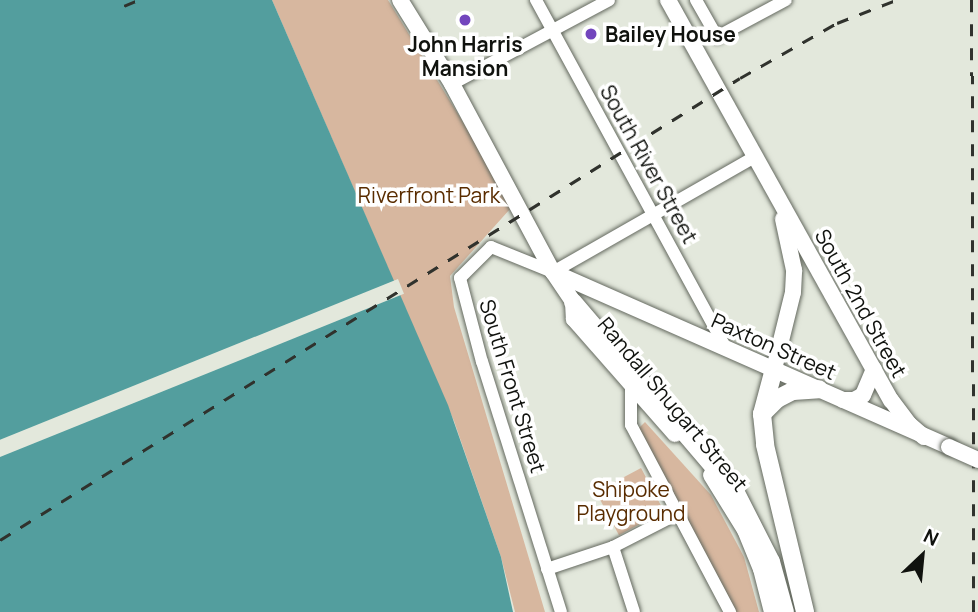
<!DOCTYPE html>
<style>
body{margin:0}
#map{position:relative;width:978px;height:612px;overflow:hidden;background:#e3e8dc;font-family:Manrope,sans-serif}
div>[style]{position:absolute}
.green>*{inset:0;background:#d7b79f;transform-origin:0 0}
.water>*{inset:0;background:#539e9e}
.pier>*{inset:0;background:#e3e8dc;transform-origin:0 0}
.roads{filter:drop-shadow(0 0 2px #64695f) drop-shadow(0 0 2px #64695f)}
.minor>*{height:12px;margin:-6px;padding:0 6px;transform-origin:6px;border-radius:6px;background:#fff}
.major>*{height:16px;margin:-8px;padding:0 8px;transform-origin:8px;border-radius:8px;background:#fff}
.highway>*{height:18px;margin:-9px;padding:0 9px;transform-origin:9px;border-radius:9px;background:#fff}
.rail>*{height:2.5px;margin-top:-1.25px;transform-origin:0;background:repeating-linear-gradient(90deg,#30322d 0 12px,transparent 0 24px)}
.bridges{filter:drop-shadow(0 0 2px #64695f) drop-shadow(0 0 2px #64695f)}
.major-bridge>*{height:16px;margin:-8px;padding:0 8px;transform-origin:8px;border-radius:8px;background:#fff}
.dots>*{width:19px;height:19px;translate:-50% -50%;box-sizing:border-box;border:4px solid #fff;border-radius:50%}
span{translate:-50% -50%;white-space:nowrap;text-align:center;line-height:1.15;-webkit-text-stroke:7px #fff;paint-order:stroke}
.poi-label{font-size:21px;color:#10120e;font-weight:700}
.left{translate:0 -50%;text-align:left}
.street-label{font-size:21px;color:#10120e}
.park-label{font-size:21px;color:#592c00}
.north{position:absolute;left:887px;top:521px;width:70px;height:70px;-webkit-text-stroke:5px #fff;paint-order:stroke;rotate:26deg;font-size:19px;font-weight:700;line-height:28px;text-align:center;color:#10120e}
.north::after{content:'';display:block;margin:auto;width:24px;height:32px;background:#10120e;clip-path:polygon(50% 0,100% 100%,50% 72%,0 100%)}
</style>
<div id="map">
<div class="green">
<i style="clip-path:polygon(272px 0,388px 0,477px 145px,511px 208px,450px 276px,454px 307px,545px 612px,515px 612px,501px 557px,454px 421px)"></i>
<i style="clip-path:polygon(645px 422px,711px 495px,744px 557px,759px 612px,735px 612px,638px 429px)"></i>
<i style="left:641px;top:468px;width:49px;height:51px;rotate:62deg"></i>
</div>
<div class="water">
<i style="clip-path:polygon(0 0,272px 0,448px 405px,501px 557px,513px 612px,0 612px)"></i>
</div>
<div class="pier">
<i style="left:398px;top:279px;width:16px;height:468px;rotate:68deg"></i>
</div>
<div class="roads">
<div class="minor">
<i style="left:536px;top:0;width:396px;rotate:61.4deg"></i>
<i style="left:696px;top:0;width:43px;rotate:60.4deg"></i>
<i style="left:717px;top:37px;width:78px;rotate:-28.2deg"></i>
<i style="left:452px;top:84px;width:178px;rotate:-28.1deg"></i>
<i style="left:631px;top:388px;width:37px;rotate:90deg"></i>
<i style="left:631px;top:425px;width:212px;rotate:62.1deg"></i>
<i style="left:613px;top:547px;width:68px;rotate:72.1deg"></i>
<i style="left:547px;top:569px;width:70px;rotate:-18.4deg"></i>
<i style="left:613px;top:547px;width:74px;rotate:-27.3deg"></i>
<i style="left:561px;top:612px;width:262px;rotate:-107.5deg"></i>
<i style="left:482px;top:362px;width:87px;rotate:-104.7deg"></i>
<i style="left:460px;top:278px;width:44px;rotate:-45deg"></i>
<i style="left:491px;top:247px;width:67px;rotate:22deg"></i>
<i style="left:553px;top:272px;width:232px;rotate:-29.7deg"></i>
</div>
<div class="major">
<i style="left:400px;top:0;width:99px;rotate:58.2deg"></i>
<i style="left:452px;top:84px;width:213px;rotate:61.8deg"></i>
<i style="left:553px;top:272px;width:36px;rotate:56deg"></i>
<i style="left:573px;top:302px;width:17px;rotate:87deg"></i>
<i style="left:574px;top:319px;width:153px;rotate:48.7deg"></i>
<i style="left:668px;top:0;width:458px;rotate:60.9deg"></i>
<i style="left:891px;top:400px;width:30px;rotate:53deg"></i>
<i style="left:909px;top:424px;width:20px;rotate:41deg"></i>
<i style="left:553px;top:272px;width:433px;rotate:23.8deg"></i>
<i style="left:774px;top:369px;width:79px;rotate:-76.1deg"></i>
<i style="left:793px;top:292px;width:22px;rotate:-87deg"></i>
<i style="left:794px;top:270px;width:52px;rotate:-102.2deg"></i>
<i style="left:843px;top:400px;width:11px"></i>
<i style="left:854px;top:400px;width:10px;rotate:-29deg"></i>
<i style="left:863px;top:395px;width:28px;rotate:-67deg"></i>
<i style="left:711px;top:475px;width:65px;rotate:58.3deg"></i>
<i style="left:745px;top:530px;width:42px;rotate:67.7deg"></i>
<i style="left:761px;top:569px;width:44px;rotate:75.7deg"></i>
</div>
<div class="highway">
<i style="left:573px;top:302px;width:251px;rotate:49.5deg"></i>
<i style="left:736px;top:493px;width:77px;rotate:63.1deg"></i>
<i style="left:771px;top:562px;width:52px;rotate:74.4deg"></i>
<i style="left:774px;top:369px;width:47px;rotate:104.9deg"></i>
<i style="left:762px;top:414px;width:31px;rotate:84deg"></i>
<i style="left:765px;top:445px;width:172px;rotate:76.5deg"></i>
<i style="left:762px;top:414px;width:21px;rotate:-45deg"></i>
<i style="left:777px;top:399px;width:18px;rotate:-27deg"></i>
<i style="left:793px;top:391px;width:26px;rotate:-4deg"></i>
</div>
</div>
<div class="rail">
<i style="left:972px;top:0;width:612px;rotate:89.81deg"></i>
<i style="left:124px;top:6px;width:15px;rotate:-23deg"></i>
<i style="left:0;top:540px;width:872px;rotate:-31.98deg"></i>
<i style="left:740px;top:78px;width:112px;rotate:-29.6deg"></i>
<i style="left:837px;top:23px;width:63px;rotate:-21.3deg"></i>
</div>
<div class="bridges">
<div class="major-bridge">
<i style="left:949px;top:447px;width:32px;rotate:24deg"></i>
</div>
</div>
<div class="dots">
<i style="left:465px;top:20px;background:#7245bd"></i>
<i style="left:591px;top:34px;background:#7245bd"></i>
</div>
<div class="poi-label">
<span class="left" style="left:605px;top:34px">Bailey House</span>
<span style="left:465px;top:56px">John Harris<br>Mansion</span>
</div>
<div class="street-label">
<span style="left:649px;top:164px;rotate:61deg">South River Street</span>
<span style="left:861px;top:303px;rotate:61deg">South 2nd Street</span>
<span style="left:774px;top:346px;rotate:24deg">Paxton Street</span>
<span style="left:513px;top:386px;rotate:73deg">South Front Street</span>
<span style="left:673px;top:404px;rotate:50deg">Randall Shugart Street</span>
</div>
<div class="park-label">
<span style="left:429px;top:195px">Riverfront Park</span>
<span style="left:631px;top:501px">Shipoke<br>Playground</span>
</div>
<div class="north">N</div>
</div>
